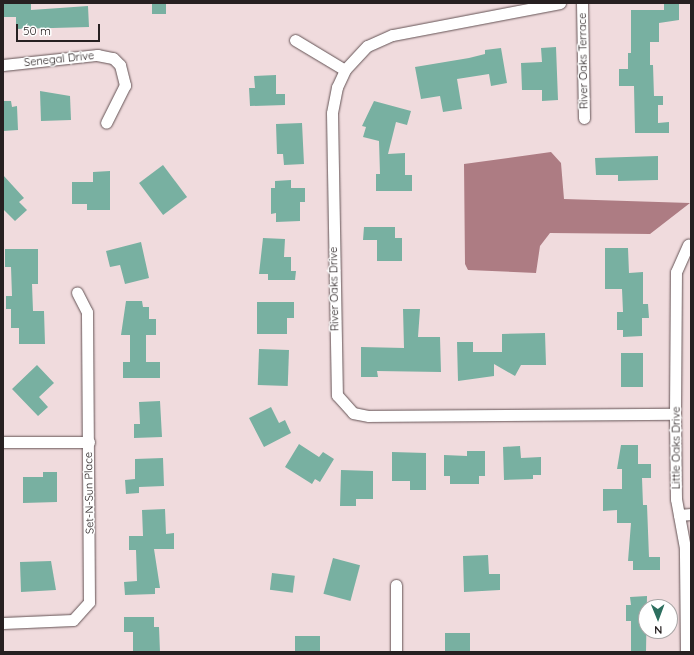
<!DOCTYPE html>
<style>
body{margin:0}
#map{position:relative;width:694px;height:655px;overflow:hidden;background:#f0dbdd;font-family:Quicksand,sans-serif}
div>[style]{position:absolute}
.water>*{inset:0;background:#ad7c83}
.building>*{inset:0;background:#78b0a1;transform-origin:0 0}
.roads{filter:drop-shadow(0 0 1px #645355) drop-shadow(0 0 1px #645355)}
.street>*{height:11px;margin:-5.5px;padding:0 5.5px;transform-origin:5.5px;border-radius:5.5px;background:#fff}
span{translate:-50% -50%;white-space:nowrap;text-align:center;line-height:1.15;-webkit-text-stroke:3px #fff;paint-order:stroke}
.street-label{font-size:11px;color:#272021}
.frame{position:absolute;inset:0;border:4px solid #272021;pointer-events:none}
.north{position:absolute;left:638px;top:599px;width:40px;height:40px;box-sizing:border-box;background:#fff;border:1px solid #a9a6a6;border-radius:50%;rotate:179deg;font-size:11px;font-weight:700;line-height:16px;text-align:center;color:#272021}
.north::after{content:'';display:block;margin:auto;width:14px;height:18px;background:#2d6f5f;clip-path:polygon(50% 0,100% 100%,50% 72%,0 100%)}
.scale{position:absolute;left:16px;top:24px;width:84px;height:18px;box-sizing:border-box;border:2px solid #272021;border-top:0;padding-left:5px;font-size:12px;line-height:14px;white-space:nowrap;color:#272021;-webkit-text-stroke:3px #fff;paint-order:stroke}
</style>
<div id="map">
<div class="water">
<i style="clip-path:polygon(551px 152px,561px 163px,564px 199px,690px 203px,650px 234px,550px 233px,540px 246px,536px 273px,468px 270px,465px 264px,464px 164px)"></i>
</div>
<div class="building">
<i style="clip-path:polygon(3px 3px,31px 3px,31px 10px,88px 6px,89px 27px,16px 29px,16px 17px,3px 17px)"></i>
<i style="left:152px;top:3px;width:14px;height:11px"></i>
<i style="clip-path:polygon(664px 3px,679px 3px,679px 20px,659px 23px,659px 42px,650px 42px,650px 65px,653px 65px,654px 96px,663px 96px,663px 105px,658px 105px,658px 123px,669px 122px,669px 133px,635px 133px,634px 86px,619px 86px,619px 69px,628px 69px,628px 53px,631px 53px,631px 10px,664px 10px)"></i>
<i style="clip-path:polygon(556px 47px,558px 100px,542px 101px,542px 90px,522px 90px,521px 63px,542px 62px,541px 48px)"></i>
<i style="clip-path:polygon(501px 48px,507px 83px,491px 86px,489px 74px,457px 79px,462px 109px,443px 112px,440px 96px,421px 99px,415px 67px,469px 58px,485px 54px,485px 50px)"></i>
<i style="clip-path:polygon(276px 75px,276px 94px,285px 94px,285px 105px,250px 106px,249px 88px,255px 88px,254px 76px)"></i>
<i style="clip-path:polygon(40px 91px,70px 96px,71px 120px,41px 121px)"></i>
<i style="clip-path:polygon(3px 101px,11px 101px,12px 107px,17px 106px,18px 130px,3px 131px)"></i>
<i style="clip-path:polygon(374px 101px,411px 111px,407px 125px,396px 122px,388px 154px,405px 153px,405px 175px,412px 175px,412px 191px,376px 191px,376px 174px,380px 174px,379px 141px,363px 137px,366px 127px,362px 126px)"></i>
<i style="clip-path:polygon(302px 123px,304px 164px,284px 165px,283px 154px,277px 154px,276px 124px)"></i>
<i style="clip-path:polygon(658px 156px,658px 180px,618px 181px,618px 175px,596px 175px,595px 158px)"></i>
<i style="left:163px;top:165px;width:40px;height:30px;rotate:53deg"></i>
<i style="clip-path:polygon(110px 171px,110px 210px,87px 210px,87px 204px,72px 204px,72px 182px,93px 182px,93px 172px)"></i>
<i style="clip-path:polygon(3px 175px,24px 198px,19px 202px,27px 210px,15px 221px,3px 209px)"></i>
<i style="clip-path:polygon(291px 180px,291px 188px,305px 188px,305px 202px,300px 202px,300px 221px,276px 222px,276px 213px,271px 214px,271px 188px,275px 188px,275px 181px)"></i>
<i style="clip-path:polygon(364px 227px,395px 227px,395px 238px,402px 238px,402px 261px,377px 261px,377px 240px,363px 240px)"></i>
<i style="clip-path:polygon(263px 238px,285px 239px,284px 257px,291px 257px,291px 271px,296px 271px,295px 280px,268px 280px,268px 274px,259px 274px)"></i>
<i style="clip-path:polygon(141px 242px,149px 278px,125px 284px,120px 265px,110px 267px,106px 251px)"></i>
<i style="clip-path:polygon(605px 248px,628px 248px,629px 273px,643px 272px,643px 304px,648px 304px,649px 318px,642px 318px,642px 336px,623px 337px,623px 330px,617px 330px,617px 312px,623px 312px,622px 289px,605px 289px)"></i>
<i style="clip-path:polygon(5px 249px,38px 249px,38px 284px,32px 284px,33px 311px,44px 311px,45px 344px,19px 344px,19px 328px,11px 328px,11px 309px,6px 309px,6px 296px,12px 296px,11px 267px,5px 267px)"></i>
<i style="clip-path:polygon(126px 301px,142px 301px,143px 307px,149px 307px,149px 319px,156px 319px,156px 335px,146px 335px,146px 362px,160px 362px,160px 378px,123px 378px,123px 362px,130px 362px,130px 335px,121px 335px)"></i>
<i style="clip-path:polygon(257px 302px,294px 302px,294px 318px,287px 318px,287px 334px,257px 334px)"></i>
<i style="clip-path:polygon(403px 309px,420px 309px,418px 337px,440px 337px,441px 372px,377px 371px,378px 377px,361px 377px,361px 347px,404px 348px)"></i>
<i style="clip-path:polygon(545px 333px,546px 365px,521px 365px,515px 376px,494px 364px,494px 376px,458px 381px,457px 342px,473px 342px,473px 352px,502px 352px,502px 334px)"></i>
<i style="left:289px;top:350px;width:36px;height:30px;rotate:92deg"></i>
<i style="left:621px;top:353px;width:22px;height:34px"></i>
<i style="clip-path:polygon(37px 365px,54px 383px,39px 397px,48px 407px,38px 416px,12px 389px)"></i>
<i style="clip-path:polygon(160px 401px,162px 437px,134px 438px,134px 424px,140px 424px,139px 402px)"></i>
<i style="clip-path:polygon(271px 407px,279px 423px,285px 420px,291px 433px,264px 447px,249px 418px)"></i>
<i style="clip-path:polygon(299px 444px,319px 457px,323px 452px,334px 459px,320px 482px,315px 479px,312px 484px,285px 467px)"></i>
<i style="clip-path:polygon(621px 445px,638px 445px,638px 464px,651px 464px,651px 478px,642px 478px,643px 505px,647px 505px,649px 557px,660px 557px,660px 570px,633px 570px,633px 561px,628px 561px,631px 523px,617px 523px,617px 510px,603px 511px,603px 489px,622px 489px,622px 469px,617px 469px)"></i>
<i style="clip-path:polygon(520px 446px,521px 458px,541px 457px,541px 475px,533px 475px,533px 479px,504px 480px,503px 447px)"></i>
<i style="clip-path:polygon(467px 451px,485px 451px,485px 476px,479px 476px,479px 484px,450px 484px,450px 476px,444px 476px,444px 455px,467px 456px)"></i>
<i style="clip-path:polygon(392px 452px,426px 453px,426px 490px,410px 490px,410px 481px,392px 481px)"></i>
<i style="clip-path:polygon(163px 458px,164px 486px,139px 487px,139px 493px,126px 494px,125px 480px,135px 479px,135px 459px)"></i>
<i style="clip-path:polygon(341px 470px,373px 471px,373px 499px,356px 499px,356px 506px,340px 506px)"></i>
<i style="clip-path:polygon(43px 472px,57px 472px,57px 502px,23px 503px,23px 477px,43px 477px)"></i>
<i style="clip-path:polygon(165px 509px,166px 534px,174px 533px,174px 549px,154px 549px,160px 588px,155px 588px,155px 594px,125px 595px,124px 582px,137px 581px,136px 550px,129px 550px,129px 536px,143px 536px,142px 510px)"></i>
<i style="clip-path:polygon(488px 555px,489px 574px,500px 574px,500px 590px,464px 592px,463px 556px)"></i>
<i style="left:333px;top:558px;width:28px;height:37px;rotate:15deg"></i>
<i style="clip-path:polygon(51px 561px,56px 590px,21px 592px,20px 562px)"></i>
<i style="left:272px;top:573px;width:23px;height:17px;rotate:7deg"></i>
<i style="clip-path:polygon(647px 596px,646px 652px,631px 652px,631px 621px,626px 621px,626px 605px,631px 605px,630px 597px)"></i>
<i style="clip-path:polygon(124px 617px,154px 617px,154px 627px,159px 627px,160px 652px,133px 652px,133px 632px,124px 632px)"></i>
<i style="left:445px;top:633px;width:25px;height:19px"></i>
<i style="left:295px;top:636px;width:25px;height:16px"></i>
</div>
<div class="roads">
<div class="street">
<i style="left:560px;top:3px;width:171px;rotate:169.2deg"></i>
<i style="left:392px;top:35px;width:27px;rotate:156deg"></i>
<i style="left:367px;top:46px;width:33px;rotate:133deg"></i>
<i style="left:345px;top:70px;width:19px;rotate:115deg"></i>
<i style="left:337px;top:87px;width:26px;rotate:101deg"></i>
<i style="left:332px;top:113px;width:282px;rotate:89deg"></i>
<i style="left:337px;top:395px;width:24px;rotate:48deg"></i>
<i style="left:353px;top:413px;width:16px;rotate:11deg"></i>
<i style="left:369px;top:416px;width:306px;rotate:-0.4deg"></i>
<i style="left:582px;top:3px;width:115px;rotate:89deg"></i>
<i style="left:295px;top:40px;width:58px;rotate:31deg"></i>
<i style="left:3px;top:65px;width:95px;rotate:-6.1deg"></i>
<i style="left:97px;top:55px;width:16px;rotate:11deg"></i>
<i style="left:113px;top:58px;width:10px;rotate:45deg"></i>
<i style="left:120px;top:65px;width:21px;rotate:76deg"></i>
<i style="left:125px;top:85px;width:42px;rotate:116.6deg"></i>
<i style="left:3px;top:442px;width:86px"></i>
<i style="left:679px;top:515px;width:12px;rotate:-5deg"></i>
<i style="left:396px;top:585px;width:67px;rotate:90deg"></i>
<i style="left:3px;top:623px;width:70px;rotate:-2.5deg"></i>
<i style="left:73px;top:620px;width:24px;rotate:-48deg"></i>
<i style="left:89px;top:602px;width:290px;rotate:-90.4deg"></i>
<i style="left:87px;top:312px;width:22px;rotate:-117deg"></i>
<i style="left:686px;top:652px;width:104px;rotate:-90.6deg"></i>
<i style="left:685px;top:548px;width:50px;rotate:-100.4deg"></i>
<i style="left:676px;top:499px;width:85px;rotate:-90.7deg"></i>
<i style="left:675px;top:414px;width:142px;rotate:-89.6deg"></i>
<i style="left:676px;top:272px;width:30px;rotate:-66deg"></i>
</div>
</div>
<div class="street-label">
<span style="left:59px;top:59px;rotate:-6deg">Senegal Drive</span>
<span style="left:583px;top:61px;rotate:-91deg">River Oaks Terrace</span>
<span style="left:334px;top:289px;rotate:-91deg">River Oaks Drive</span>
<span style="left:676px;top:448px;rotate:-90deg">Little Oaks Drive</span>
<span style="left:89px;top:493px;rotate:-91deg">Set-N-Sun Place</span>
</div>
<div class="frame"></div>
<div class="north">N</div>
<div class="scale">50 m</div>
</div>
